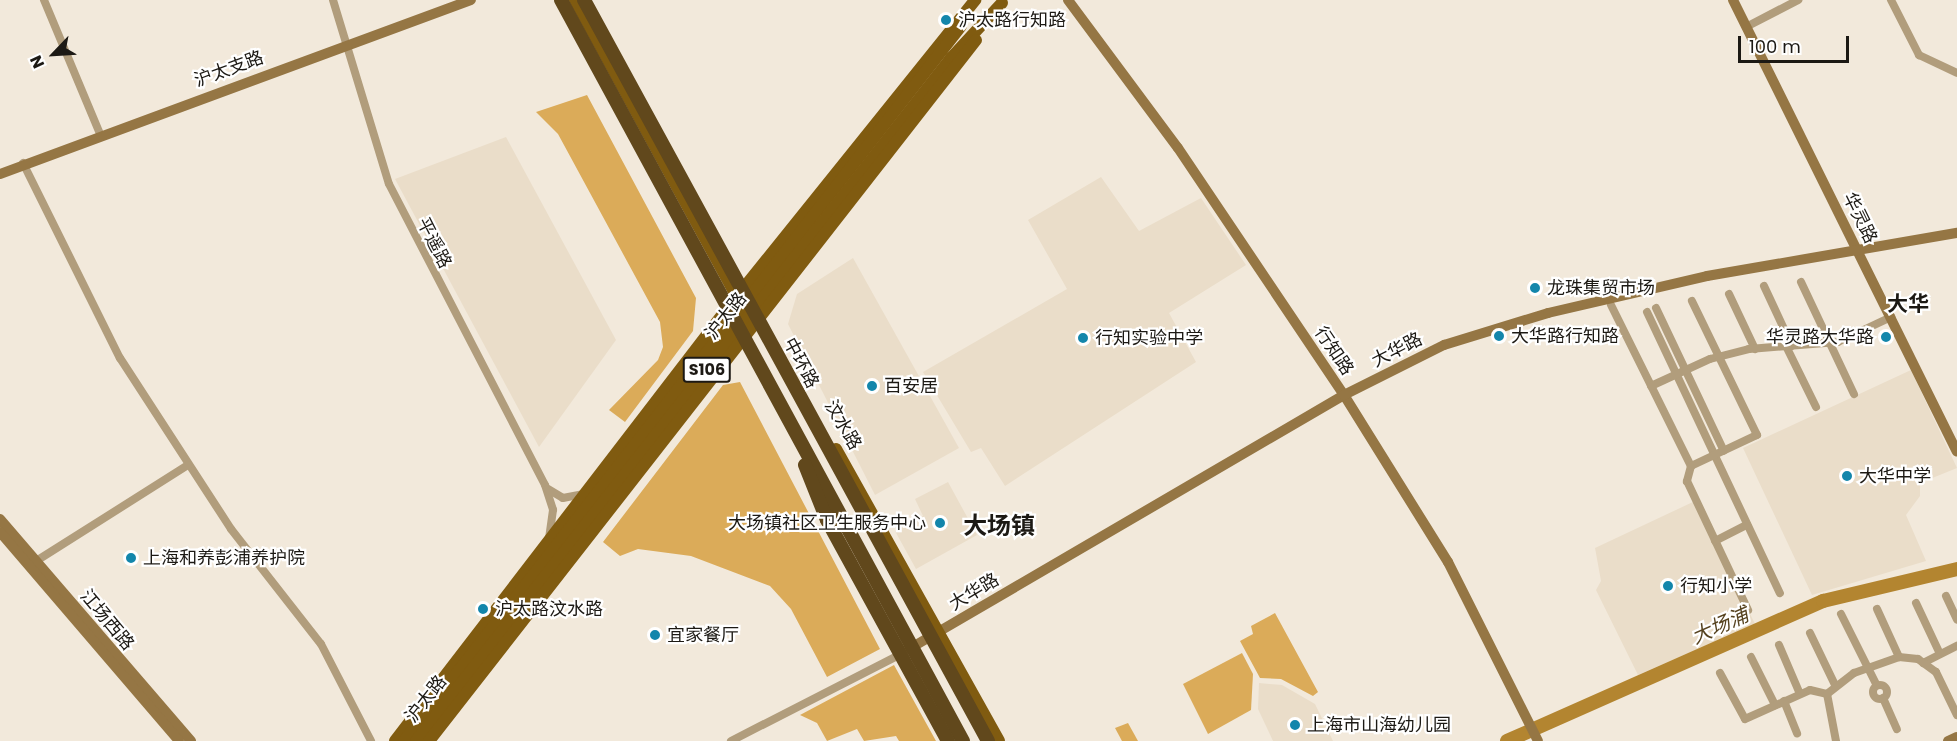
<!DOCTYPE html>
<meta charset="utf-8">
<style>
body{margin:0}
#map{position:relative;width:1957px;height:741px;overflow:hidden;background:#f2e9db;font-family:Poppins,"Noto Sans SC",sans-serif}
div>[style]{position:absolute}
.built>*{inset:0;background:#eaddc9}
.forest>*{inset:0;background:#dbab59}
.river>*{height:14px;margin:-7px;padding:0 7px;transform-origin:7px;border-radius:7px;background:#b38530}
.street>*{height:8px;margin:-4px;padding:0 4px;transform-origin:4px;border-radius:4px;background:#b19d7c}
.street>.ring{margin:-4px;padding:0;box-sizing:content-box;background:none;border:8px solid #b19d7c;border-radius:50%}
.secondary>*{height:10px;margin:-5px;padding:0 5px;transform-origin:5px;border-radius:5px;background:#957644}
.primary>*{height:12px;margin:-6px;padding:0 6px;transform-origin:6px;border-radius:6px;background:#805b10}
.highway>*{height:14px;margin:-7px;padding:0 7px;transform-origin:7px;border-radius:7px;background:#61481c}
.dots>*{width:16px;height:16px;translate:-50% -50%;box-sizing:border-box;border:3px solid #fff;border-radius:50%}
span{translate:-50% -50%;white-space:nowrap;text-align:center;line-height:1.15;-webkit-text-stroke:4.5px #fff;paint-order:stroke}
.shield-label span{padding:2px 4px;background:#fff;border:2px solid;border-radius:4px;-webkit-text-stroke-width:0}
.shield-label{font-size:16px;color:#1c1914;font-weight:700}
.poi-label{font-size:18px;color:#1c1914}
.left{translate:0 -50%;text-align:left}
.right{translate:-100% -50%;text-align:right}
.street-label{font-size:18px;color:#1c1914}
.water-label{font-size:20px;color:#56421f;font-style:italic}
.quarter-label{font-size:21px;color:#1c1914;font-weight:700}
.district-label{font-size:24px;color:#1c1914;font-weight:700}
.north{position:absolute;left:24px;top:24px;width:60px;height:60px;-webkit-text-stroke:4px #fff;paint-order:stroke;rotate:245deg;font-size:16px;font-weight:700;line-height:24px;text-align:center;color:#1c1914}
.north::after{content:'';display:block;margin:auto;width:21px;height:27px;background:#1c1914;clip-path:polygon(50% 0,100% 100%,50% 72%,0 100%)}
.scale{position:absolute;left:1738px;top:36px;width:111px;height:27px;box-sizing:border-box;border:3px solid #1c1914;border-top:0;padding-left:8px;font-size:18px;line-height:21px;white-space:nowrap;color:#1c1914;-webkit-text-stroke:4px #fff;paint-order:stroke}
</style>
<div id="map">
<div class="built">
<i style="clip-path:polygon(506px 137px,616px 340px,539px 447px,395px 179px)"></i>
<i style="clip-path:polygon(1101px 177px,1139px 231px,1201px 198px,1246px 265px,1169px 313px,1196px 362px,1005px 486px,981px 448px,971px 452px,923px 372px,1067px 289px,1028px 220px)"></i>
<i style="clip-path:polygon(853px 258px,959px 448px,875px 495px,788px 324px,797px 294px)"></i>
<i style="clip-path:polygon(1911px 370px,1957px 468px,1920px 483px,1920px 496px,1906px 515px,1926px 561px,1812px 595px,1743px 448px)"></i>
<i style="clip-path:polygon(948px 482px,977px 535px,916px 569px,895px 531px,923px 516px,915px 499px)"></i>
<i style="clip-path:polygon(1695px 501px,1755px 624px,1638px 675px,1596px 590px,1601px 581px,1595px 548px)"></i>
<i style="clip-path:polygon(1259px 683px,1282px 685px,1315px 704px,1333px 741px,1273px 741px,1258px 709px)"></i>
</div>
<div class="forest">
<i style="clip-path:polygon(587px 95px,696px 298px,693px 331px,625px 422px,609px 410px,658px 360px,663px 347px,660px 322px,558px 134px,536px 112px)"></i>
<i style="clip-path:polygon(740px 382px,880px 649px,827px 677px,791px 609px,770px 586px,691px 556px,638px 549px,620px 556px,603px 542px,723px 385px)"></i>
<i style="clip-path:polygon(1275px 613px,1318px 692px,1313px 696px,1281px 679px,1260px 678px,1240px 641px,1253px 634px,1251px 626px)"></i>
<i style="clip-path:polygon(1242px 653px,1253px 674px,1251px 710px,1208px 734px,1183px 684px)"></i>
<i style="clip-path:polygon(894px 665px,936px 741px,899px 741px,896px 736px,864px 741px,857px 729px,827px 741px,817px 723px,800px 715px)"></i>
<i style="clip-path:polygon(1128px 723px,1138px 741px,1122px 741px,1115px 728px)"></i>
</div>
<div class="river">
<i style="left:1507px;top:741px;width:346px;rotate:-23.9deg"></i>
<i style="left:1823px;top:601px;width:138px;rotate:-13.4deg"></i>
</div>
<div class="street">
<i style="left:44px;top:0;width:145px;rotate:67.3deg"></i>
<i style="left:333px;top:0;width:192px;rotate:73.1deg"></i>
<i style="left:389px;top:184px;width:339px;rotate:62.6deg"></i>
<i style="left:545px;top:485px;width:26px;rotate:72deg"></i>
<i style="left:553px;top:510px;width:27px;rotate:98deg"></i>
<i style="left:1891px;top:0;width:62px;rotate:63deg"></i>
<i style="left:1919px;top:55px;width:42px;rotate:25.3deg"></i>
<i style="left:1746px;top:27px;width:59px;rotate:-27.4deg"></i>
<i style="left:23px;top:163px;width:218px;rotate:63.6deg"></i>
<i style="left:120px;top:358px;width:204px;rotate:57deg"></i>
<i style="left:231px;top:529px;width:146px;rotate:52deg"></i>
<i style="left:321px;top:644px;width:109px;rotate:62.7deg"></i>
<i style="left:1801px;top:282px;width:124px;rotate:64.7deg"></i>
<i style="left:1764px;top:286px;width:66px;rotate:65deg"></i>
<i style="left:1729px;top:294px;width:61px;rotate:64.7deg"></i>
<i style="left:1611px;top:305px;width:180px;rotate:63.6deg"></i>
<i style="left:1691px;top:466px;width:16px;rotate:105deg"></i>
<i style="left:1687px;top:481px;width:143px;rotate:64.7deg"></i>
<i style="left:1656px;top:308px;width:158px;rotate:64.6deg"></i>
<i style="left:1647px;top:312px;width:311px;rotate:64.7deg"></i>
<i style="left:1786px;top:346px;width:68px;rotate:63.8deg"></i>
<i style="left:1651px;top:386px;width:65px;rotate:-24.6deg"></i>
<i style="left:1710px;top:359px;width:40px;rotate:-14.4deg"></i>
<i style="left:1749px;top:349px;width:89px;rotate:-4.5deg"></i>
<i style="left:1838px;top:342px;width:59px;rotate:-25.3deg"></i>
<i style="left:1691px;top:466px;width:73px;rotate:-25.2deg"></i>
<i style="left:1757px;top:435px;width:149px;rotate:-115.9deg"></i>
<i style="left:548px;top:489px;width:17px;rotate:31deg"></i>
<i style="left:563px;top:498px;width:20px;rotate:-11deg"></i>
<i style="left:1715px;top:541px;width:36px;rotate:-27deg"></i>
<i style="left:33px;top:563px;width:183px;rotate:-32.3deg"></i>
<i style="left:1946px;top:596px;width:26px;rotate:65deg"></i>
<i style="left:1916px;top:603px;width:56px;rotate:64.8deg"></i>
<i style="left:1877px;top:609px;width:53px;rotate:65.4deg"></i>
<i style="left:1841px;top:614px;width:80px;rotate:63.4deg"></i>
<i style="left:1810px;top:633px;width:58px;rotate:64.3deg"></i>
<i style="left:1779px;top:645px;width:53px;rotate:66.8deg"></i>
<i style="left:1751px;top:657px;width:54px;rotate:63.4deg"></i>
<i style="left:1923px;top:663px;width:38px;rotate:-27deg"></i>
<i style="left:1720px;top:673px;width:52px;rotate:61.5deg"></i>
<i style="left:1745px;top:719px;width:71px;rotate:-24deg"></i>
<i style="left:1810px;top:690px;width:17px;rotate:13deg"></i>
<i class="ring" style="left:1873px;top:685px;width:6px;height:6px"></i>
<i style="left:1883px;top:698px;width:34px;rotate:66deg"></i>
<i style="left:1784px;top:701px;width:35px;rotate:68deg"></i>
<i style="left:731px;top:741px;width:193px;rotate:-27.1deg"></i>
<i style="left:1836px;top:741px;width:48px;rotate:-100.8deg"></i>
<i style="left:1827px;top:694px;width:34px;rotate:-38deg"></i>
<i style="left:1854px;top:673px;width:48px;rotate:-19.6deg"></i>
<i style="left:1899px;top:657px;width:19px;rotate:6deg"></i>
<i style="left:1918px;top:659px;width:22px;rotate:36deg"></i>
<i style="left:1936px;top:672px;width:48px;rotate:64deg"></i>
</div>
<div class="secondary">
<i style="left:1068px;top:0;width:184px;rotate:53.4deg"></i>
<i style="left:1178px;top:148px;width:298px;rotate:56.1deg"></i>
<i style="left:1344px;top:395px;width:197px;rotate:58.1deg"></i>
<i style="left:1448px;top:562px;width:200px;rotate:63.3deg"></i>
<i style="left:1733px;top:0;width:504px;rotate:63.64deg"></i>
<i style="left:0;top:174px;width:502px;rotate:-20.28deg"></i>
<i style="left:0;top:519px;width:293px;rotate:49.3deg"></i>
<i style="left:0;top:532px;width:275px;rotate:49.4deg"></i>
<i style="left:909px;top:649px;width:504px;rotate:-30.28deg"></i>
<i style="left:1344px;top:395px;width:112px;rotate:-26.6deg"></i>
<i style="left:1444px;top:345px;width:109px;rotate:-17.1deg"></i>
<i style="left:1548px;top:313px;width:163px;rotate:-13.1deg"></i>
<i style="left:1707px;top:276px;width:254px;rotate:-9.8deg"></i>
<i style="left:1948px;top:741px;width:10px;rotate:-24deg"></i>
</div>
<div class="primary">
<i style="left:575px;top:0;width:338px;rotate:61.4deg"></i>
<i style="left:836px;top:449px;width:334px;rotate:60.8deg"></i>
<i style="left:395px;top:741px;width:543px;rotate:-52.48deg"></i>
<i style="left:726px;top:310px;width:398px;rotate:-51.2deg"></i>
<i style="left:404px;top:741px;width:906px;rotate:-52.08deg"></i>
<i style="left:416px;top:741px;width:868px;rotate:-51.93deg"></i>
<i style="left:951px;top:58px;width:75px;rotate:-47.2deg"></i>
<i style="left:429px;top:741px;width:889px;rotate:-52.03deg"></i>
</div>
<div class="highway">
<i style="left:561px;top:0;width:843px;rotate:61.52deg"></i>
<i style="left:584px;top:0;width:844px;rotate:61.4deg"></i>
<i style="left:805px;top:465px;width:59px;rotate:68.2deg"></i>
<i style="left:827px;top:520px;width:252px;rotate:61.3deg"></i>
</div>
<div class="dots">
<i style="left:946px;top:20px;background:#1386ab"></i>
<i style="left:1535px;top:288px;background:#1386ab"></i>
<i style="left:1499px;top:336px;background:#1386ab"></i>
<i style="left:1886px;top:337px;background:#1386ab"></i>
<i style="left:1083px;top:338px;background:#1386ab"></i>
<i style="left:872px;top:386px;background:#1386ab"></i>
<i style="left:1847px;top:476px;background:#1386ab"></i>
<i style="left:940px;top:523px;background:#1386ab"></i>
<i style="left:131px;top:558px;background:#1386ab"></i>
<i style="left:1668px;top:586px;background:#1386ab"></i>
<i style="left:483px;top:609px;background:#1386ab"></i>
<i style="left:655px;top:635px;background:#1386ab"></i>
<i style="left:1295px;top:725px;background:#1386ab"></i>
</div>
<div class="shield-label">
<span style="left:707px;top:370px">S106</span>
</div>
<div class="poi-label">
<span class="left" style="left:958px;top:20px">沪太路行知路</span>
<span class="left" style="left:1547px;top:288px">龙珠集贸市场</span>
<span class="left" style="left:1511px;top:336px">大华路行知路</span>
<span class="right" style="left:1874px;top:337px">华灵路大华路</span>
<span class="left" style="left:1095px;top:338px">行知实验中学</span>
<span class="left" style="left:884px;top:386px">百安居</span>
<span class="left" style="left:1859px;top:476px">大华中学</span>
<span class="right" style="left:926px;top:523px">大场镇社区卫生服务中心</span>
<span class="left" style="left:143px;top:558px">上海和养彭浦养护院</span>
<span class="left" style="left:1680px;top:586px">行知小学</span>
<span class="left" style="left:495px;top:609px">沪太路汶水路</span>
<span class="left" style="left:667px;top:635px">宜家餐厅</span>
<span class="left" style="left:1307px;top:725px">上海市山海幼儿园</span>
</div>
<div class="street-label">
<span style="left:229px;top:69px;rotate:-20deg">沪太支路</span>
<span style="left:1860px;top:218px;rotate:64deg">华灵路</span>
<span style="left:434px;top:243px;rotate:63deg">平遥路</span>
<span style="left:726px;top:316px;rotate:-52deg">沪太路</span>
<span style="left:1397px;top:350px;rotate:-27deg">大华路</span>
<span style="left:1334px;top:351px;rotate:56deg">行知路</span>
<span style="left:801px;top:363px;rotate:62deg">中环路</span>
<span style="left:843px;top:425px;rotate:60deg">汶水路</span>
<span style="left:974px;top:592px;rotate:-31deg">大华路</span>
<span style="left:107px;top:620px;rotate:50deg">江场西路</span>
<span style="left:426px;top:699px;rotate:-52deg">沪太路</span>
</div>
<div class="water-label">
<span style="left:1720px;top:626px;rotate:-24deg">大场浦</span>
</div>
<div class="quarter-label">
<span style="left:1908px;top:304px">大华</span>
</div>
<div class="district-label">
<span style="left:999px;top:526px">大场镇</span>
</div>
<div class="north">N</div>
<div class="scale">100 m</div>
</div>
